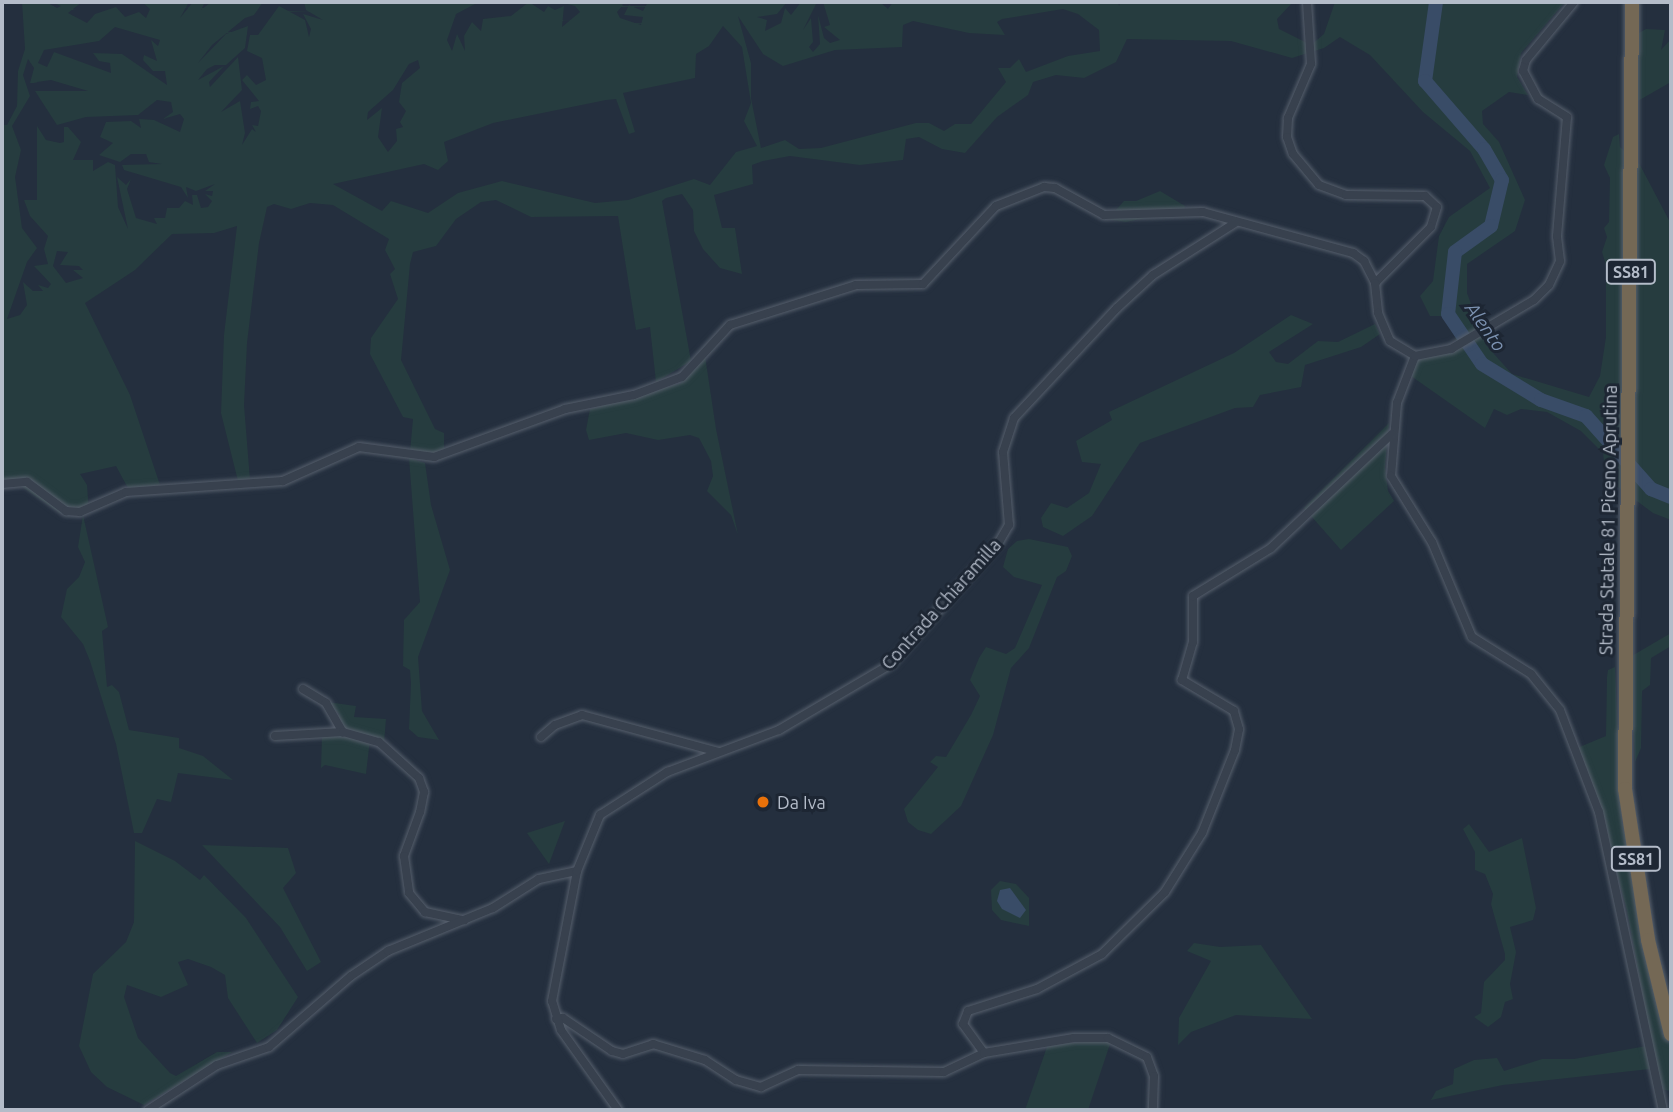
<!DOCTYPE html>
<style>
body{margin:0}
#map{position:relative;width:1673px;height:1112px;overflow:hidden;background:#242f3e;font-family:Ubuntu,sans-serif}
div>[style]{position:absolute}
.green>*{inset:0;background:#263c3f}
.water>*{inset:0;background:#394c67}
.river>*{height:14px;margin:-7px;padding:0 7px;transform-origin:7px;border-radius:7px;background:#394c67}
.roads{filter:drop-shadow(0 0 2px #565f6c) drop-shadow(0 0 2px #565f6c)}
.street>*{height:8px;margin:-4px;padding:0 4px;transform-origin:4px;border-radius:4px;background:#38414e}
.highway>*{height:14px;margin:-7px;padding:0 7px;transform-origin:7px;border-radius:7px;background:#746855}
.dots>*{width:19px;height:19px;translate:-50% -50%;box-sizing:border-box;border:4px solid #1d2633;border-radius:50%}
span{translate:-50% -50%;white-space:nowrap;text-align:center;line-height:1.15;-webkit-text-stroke:6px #1d2633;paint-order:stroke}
.shield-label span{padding:2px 5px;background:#1d2633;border:2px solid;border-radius:5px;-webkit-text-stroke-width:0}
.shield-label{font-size:16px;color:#b4bcc9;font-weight:700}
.street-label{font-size:18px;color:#b4bcc9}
.poi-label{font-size:18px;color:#b4bcc9}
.left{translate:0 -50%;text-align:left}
.water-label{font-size:19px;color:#7c92b1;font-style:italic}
.frame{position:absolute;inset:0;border:4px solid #b4bcc9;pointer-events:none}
</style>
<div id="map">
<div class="green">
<i style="clip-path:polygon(evenodd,22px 2px,46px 2px,57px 8px,61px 6px,51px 2px,82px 2px,68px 13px,87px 23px,95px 14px,116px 7px,125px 17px,139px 12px,146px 18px,150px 9px,142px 2px,189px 2px,180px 18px,193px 2px,205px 2px,201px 10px,211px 2px,263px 2px,254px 15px,245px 18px,212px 45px,198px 63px,226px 34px,248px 26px,245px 48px,226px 65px,215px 65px,207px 69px,198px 80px,224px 66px,209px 82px,210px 87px,238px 57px,242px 90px,221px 112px,240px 101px,245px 133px,242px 145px,252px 129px,256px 132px,252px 125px,258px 126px,261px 111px,258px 106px,250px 109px,251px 102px,259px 101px,242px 80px,247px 75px,256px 85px,266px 80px,262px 58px,247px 51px,250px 35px,258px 35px,279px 6px,305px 20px,309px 37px,311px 29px,303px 14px,323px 20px,306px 10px,304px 2px,479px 2px,456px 14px,447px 40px,452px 51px,457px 34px,465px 51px,464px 36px,472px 22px,481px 31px,483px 19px,511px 16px,529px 2px,544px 12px,548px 6px,555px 10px,564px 6px,562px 27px,580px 12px,575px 6px,560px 2px,621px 2px,623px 5px,617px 12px,620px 18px,641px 25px,643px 17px,624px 15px,629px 5px,643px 11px,648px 2px,787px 2px,777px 14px,757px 17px,767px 20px,765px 31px,781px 23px,785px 8px,791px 15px,801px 2px,817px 2px,803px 30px,811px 18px,813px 42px,809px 47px,813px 52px,820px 44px,818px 15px,824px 38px,830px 43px,840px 40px,824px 27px,830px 25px,823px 2px,880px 2px,888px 9px,893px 2px,1118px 2px,1119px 6px,1121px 2px,1293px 2px,1277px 19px,1279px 29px,1311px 45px,1324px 34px,1335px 2px,1565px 2px,1521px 53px,1517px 77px,1528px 95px,1509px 92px,1482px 111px,1483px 124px,1499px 142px,1525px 200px,1515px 231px,1467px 264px,1467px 293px,1486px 345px,1512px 374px,1589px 397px,1600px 376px,1606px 337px,1606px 265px,1602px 252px,1607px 237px,1604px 228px,1609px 222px,1610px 178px,1604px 165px,1613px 137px,1619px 134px,1620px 147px,1640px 165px,1671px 224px,1671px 520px,1653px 513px,1606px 478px,1603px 453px,1581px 431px,1547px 412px,1521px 409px,1507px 415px,1494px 409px,1485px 428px,1411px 376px,1418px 360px,1458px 347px,1452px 327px,1442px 316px,1430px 316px,1420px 296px,1433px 281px,1439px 236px,1449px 217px,1490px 188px,1470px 151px,1423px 112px,1370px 55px,1340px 37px,1324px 48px,1292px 58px,1231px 41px,1127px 39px,1116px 62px,1084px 78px,1056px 75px,1033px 82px,1028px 95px,997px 117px,965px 153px,942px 149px,919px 137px,906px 139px,903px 160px,860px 165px,790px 156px,763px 161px,752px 165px,753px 184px,714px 195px,722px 228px,735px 228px,742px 274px,720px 268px,703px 249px,694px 231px,693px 210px,682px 194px,666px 198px,662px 201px,691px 361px,656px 382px,650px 327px,636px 330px,618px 216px,531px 217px,496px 200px,481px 202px,456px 219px,436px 246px,413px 252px,410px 264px,401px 360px,435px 429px,444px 433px,444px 449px,431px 454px,410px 452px,413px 419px,403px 417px,370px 354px,371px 338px,398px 299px,390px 274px,395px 269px,385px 250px,389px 239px,333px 205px,310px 203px,291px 209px,274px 204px,267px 207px,259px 243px,247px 343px,244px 405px,250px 480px,238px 481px,221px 413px,224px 335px,237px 226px,214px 233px,172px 234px,135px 270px,85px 303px,130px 395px,160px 485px,129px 490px,116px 466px,80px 474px,87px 485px,89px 512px,83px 515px,108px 627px,102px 631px,107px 687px,112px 685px,119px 692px,129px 730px,179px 738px,179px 748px,203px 756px,233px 780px,178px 773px,171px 802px,157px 799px,142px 833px,134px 833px,116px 744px,90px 661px,83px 644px,61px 617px,67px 589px,79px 577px,85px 562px,78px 547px,83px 515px,60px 513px,21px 486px,27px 479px,2px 480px,2px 125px,7px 125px,17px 106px,18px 71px,25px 49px,22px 2px,1063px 9px,1078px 14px,1099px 30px,1100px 51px,1068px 56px,1026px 72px,1019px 59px,1010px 68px,998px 68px,1006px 82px,971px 124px,955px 124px,944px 131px,929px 123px,916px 123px,821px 148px,799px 149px,785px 140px,761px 148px,751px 98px,751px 63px,738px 16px,763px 54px,783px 66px,835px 50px,902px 47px,903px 25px,913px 21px,969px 33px,1005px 35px,997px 22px,1002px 19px,1063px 9px,22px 2px,723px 26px,742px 47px,751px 103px,744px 121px,757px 146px,736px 152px,710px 185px,694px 179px,628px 200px,595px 203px,502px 181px,458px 193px,428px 213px,391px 201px,382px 211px,333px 184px,424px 164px,438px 170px,448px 161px,444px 142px,493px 123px,606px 100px,616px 99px,629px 134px,635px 132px,623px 93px,695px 78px,696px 54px,709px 46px,723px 26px,22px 2px,115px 27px,160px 40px,158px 46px,151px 40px,157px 61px,144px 55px,143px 60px,153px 71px,165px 71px,167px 85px,122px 54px,93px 53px,99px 61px,110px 63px,111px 73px,54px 52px,47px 67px,38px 63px,44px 50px,99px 41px,115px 27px,22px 2px,28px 59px,34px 68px,30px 83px,51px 80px,88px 91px,35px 91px,57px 125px,86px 117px,138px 115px,157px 100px,171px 102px,173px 112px,163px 119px,180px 114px,184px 119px,180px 132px,154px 120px,139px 119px,141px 128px,131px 121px,106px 122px,100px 137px,113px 143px,99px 155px,120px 162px,131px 154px,146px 154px,149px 162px,162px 164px,122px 165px,124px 170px,181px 187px,188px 198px,186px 187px,196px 191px,215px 184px,205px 191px,213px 191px,212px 196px,205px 194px,212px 201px,208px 207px,201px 208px,197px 195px,192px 195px,193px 205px,185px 201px,179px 208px,167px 208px,165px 218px,154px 218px,157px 224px,136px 218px,127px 189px,131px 179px,126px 185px,117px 177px,128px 229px,118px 207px,115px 165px,108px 162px,93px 171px,93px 160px,73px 160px,81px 142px,68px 127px,64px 127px,64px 142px,60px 143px,46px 140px,37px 126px,37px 200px,24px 200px,30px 216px,48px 236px,44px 249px,48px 264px,34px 266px,51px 284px,48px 288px,38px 285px,43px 291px,33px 291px,23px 282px,27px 305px,20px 315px,7px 319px,27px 262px,37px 248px,22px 228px,15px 177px,21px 150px,12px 126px,30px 96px,23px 75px,28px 59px,22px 2px,418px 60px,420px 68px,402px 83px,399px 102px,406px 111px,400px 122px,403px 127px,396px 129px,397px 141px,388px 152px,378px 137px,382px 108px,367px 120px,368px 112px,393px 90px,409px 64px,418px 60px,22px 2px,57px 251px,68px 252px,60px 265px,79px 266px,83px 270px,73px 270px,83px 278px,66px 283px,53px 266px,57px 251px)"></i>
<i style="clip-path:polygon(1646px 29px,1665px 30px,1661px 50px,1671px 39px,1671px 82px,1636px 102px,1637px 34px)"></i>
<i style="clip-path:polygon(1160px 191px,1185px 206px,1184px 210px,1126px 222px,1108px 219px,1124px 201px,1136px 201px)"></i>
<i style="clip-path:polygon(1291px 315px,1313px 324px,1269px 352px,1276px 362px,1288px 364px,1318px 341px,1338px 342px,1375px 324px,1380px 334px,1361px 347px,1305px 365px,1301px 387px,1260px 395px,1253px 407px,1235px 408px,1140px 443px,1092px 516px,1063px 536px,1043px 527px,1041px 518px,1051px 503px,1067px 508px,1089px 493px,1101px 464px,1082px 462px,1076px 441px,1112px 420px,1109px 412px,1234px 353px)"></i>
<i style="clip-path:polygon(705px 356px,716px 429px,738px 535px,731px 515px,707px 491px,713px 476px,711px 461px,699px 438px,690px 435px,658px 440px,626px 433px,589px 440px,586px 430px,590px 409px,681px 383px)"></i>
<i style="clip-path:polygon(1389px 423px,1385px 467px,1388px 491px,1394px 501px,1341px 550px,1304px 508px)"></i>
<i style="clip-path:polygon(409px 458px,425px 463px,431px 505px,450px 570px,418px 657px,422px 711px,439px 740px,418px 737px,409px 729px,411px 683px,410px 670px,403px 666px,404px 620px,420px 602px)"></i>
<i style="clip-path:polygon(1029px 539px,1068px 547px,1072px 556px,1066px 571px,1057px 577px,1029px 648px,1011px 668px,993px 735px,961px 806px,931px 834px,918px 830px,908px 822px,904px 809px,938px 767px,930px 762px,936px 756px,946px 757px,971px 715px,980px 696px,970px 680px,979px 658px,986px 647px,1006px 654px,1015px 648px,1042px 585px,1014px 577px,1003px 567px,1008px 549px,1017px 541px)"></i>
<i style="clip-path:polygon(1671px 633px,1671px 646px,1651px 658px,1650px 685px,1642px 691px,1641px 748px,1635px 762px,1630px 657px)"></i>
<i style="clip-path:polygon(1615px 667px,1622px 821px,1671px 1054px,1671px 1091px,1654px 1088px,1650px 1069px,1503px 1085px,1431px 1100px,1436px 1091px,1453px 1084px,1454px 1069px,1474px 1060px,1497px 1058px,1504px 1071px,1542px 1059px,1574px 1059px,1652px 1045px,1627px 911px,1599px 806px,1577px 748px,1606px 736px,1607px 677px,1608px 670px)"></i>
<i style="clip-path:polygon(327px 702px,356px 706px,354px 717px,386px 719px,384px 743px,370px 739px,366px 774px,325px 765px,321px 768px,322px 736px,336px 735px,339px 721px,339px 714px)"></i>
<i style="clip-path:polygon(565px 821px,549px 864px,527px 833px)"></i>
<i style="clip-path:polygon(1469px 824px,1489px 852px,1522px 838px,1536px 908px,1533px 920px,1510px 927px,1516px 952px,1510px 984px,1513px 999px,1505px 1002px,1501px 1017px,1488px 1027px,1474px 1017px,1481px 1013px,1484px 982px,1505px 960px,1505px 954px,1491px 904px,1493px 894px,1485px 874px,1475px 870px,1475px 852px,1463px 829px)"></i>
<i style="clip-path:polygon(135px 841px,175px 861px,200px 880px,204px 875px,246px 918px,298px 997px,277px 1030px,257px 1043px,228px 998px,225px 975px,211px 967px,188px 959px,178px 962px,188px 985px,161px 997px,127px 985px,124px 997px,138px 1038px,170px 1073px,176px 1076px,217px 1052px,232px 1052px,144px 1105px,107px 1087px,91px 1072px,79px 1046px,93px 974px,126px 942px,134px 922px)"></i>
<i style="clip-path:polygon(202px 845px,288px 848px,296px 873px,283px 888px,321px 962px,307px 971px,280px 927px)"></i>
<i style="clip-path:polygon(1000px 881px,1016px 884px,1029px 898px,1029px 926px,1001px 920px,992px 910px,991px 890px)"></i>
<i style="clip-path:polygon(1194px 943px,1220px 947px,1261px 945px,1312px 1019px,1236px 1015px,1191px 1032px,1178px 1045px,1179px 1018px,1211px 961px,1187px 951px)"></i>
<i style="clip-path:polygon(1111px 1041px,1088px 1110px,1025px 1110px,1048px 1044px)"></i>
</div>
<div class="water">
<i style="clip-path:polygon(1010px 888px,1026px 910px,1020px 918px,1002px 909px,997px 901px,1000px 890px)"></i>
</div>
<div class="river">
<i style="left:1436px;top:2px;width:80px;rotate:97.9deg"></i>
<i style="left:1425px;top:81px;width:90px;rotate:49.1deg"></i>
<i style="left:1484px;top:149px;width:36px;rotate:60deg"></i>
<i style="left:1502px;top:180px;width:47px;rotate:103.4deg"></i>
<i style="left:1491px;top:226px;width:44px;rotate:144.2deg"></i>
<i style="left:1455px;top:252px;width:62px;rotate:96.4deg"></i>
<i style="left:1448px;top:314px;width:60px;rotate:55.8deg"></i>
<i style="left:1482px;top:364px;width:69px;rotate:31.4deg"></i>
<i style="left:1541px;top:400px;width:48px;rotate:19.6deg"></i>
<i style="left:1586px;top:416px;width:98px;rotate:48.3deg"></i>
<i style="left:1651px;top:489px;width:22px;rotate:22deg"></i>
</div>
<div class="roads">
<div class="street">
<i style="left:1307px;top:2px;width:62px;rotate:86.3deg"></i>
<i style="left:1311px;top:64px;width:59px;rotate:113.1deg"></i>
<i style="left:1288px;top:118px;width:19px;rotate:93deg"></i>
<i style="left:1287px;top:137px;width:18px;rotate:71deg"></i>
<i style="left:1293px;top:154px;width:40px;rotate:50deg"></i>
<i style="left:1319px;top:185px;width:29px;rotate:20deg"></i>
<i style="left:1346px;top:195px;width:79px;rotate:0.7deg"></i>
<i style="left:1425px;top:196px;width:16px;rotate:43deg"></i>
<i style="left:1437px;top:207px;width:21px;rotate:107deg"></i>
<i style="left:1431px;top:227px;width:79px;rotate:135deg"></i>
<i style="left:1415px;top:356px;width:50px;rotate:111deg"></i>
<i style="left:1397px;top:403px;width:73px;rotate:94.7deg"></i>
<i style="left:1391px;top:476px;width:78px;rotate:58.2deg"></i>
<i style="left:1432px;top:542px;width:103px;rotate:67.2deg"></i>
<i style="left:1472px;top:637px;width:70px;rotate:32.1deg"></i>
<i style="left:1531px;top:674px;width:46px;rotate:51.1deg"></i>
<i style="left:1560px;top:710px;width:109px;rotate:69.1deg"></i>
<i style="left:1599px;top:812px;width:305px;rotate:77.9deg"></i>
<i style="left:2px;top:484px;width:25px;rotate:-5deg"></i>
<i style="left:27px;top:482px;width:49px;rotate:36.6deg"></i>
<i style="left:66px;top:511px;width:14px;rotate:4deg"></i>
<i style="left:80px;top:512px;width:50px;rotate:-23.5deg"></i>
<i style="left:126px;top:492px;width:157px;rotate:-4deg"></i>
<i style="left:283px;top:481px;width:83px;rotate:-24.1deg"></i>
<i style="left:359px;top:447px;width:76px;rotate:7.6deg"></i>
<i style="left:434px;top:457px;width:140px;rotate:-20.1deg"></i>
<i style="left:565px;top:409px;width:70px;rotate:-11.5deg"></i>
<i style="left:634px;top:395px;width:51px;rotate:-20.6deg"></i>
<i style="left:682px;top:377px;width:71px;rotate:-47.3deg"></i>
<i style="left:730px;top:325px;width:132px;rotate:-17.6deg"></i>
<i style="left:856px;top:285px;width:67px;rotate:-0.9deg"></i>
<i style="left:923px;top:284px;width:107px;rotate:-46.9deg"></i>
<i style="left:996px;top:206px;width:52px;rotate:-21.6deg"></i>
<i style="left:1044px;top:187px;width:11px;rotate:5deg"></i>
<i style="left:1055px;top:188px;width:56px;rotate:28.9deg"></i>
<i style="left:1104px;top:215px;width:99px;rotate:-1.7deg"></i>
<i style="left:1203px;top:212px;width:156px;rotate:15.3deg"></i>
<i style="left:1353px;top:253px;width:14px;rotate:36deg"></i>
<i style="left:1364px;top:261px;width:25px;rotate:63deg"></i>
<i style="left:1375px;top:283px;width:30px;rotate:84deg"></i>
<i style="left:1378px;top:313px;width:30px;rotate:67deg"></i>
<i style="left:1390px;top:341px;width:29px;rotate:31deg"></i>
<i style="left:1415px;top:356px;width:37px;rotate:-11deg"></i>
<i style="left:1451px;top:349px;width:96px;rotate:-30.6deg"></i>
<i style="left:1534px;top:300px;width:21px;rotate:-45deg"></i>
<i style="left:1549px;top:285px;width:26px;rotate:-65deg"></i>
<i style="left:1560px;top:261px;width:25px;rotate:-97deg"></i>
<i style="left:1557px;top:236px;width:119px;rotate:-85.2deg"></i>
<i style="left:1567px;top:117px;width:34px;rotate:-148deg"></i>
<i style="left:1538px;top:99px;width:32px;rotate:-118deg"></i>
<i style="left:1523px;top:71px;width:11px;rotate:-75deg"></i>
<i style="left:1526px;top:60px;width:75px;rotate:-50.4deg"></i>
<i style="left:303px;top:689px;width:27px;rotate:31deg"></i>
<i style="left:326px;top:703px;width:34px;rotate:60deg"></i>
<i style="left:275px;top:736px;width:68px;rotate:-3.4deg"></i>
<i style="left:343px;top:732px;width:37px;rotate:16deg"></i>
<i style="left:379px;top:742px;width:54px;rotate:42deg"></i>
<i style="left:419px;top:778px;width:15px;rotate:70deg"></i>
<i style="left:424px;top:792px;width:20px;rotate:101deg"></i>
<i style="left:420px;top:812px;width:47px;rotate:110deg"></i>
<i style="left:404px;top:856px;width:37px;rotate:82deg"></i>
<i style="left:409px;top:893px;width:25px;rotate:50deg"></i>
<i style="left:425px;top:912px;width:40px;rotate:12deg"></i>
<i style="left:541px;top:737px;width:18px;rotate:-41deg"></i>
<i style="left:555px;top:725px;width:29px;rotate:-20deg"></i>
<i style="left:582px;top:715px;width:141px;rotate:15.2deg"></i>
<i style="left:556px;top:1019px;width:7px;rotate:-8deg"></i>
<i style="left:563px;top:1018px;width:59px;rotate:34deg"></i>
<i style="left:612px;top:1051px;width:11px;rotate:15deg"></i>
<i style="left:623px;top:1054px;width:32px;rotate:-18deg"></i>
<i style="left:653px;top:1044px;width:54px;rotate:17.1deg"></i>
<i style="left:705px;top:1060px;width:37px;rotate:33deg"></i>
<i style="left:736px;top:1080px;width:26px;rotate:16deg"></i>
<i style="left:761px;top:1087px;width:41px;rotate:-24.7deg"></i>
<i style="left:798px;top:1070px;width:146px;rotate:0.8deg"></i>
<i style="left:944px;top:1072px;width:44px;rotate:-25.4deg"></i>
<i style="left:984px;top:1053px;width:36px;rotate:-126deg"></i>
<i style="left:963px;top:1024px;width:14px;rotate:-69deg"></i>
<i style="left:968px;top:1011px;width:72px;rotate:-17.7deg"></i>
<i style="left:1037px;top:989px;width:74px;rotate:-28.3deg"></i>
<i style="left:1102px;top:954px;width:88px;rotate:-44.5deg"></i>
<i style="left:1165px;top:892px;width:70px;rotate:-57.9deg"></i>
<i style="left:1202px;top:833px;width:89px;rotate:-68.3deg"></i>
<i style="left:1235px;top:750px;width:21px;rotate:-79deg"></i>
<i style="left:1239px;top:729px;width:19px;rotate:-106deg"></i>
<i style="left:1234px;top:711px;width:61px;rotate:-149.2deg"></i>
<i style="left:1182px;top:680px;width:40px;rotate:-74deg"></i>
<i style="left:1193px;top:642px;width:46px;rotate:-90deg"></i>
<i style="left:1193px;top:596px;width:92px;rotate:-31.6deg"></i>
<i style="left:1271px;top:548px;width:166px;rotate:-43.3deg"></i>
<i style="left:984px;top:1053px;width:91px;rotate:-9.5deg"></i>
<i style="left:1074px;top:1038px;width:34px"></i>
<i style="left:1108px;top:1038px;width:43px;rotate:26deg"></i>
<i style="left:1147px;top:1057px;width:20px;rotate:70deg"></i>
<i style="left:1154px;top:1076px;width:34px;rotate:92deg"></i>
<i style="left:148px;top:1110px;width:82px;rotate:-33.1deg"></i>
<i style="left:217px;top:1065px;width:55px;rotate:-19.1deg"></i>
<i style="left:269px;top:1047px;width:108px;rotate:-40.9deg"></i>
<i style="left:351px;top:976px;width:45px;rotate:-34deg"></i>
<i style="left:388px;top:951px;width:113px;rotate:-22.3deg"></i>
<i style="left:493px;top:908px;width:54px;rotate:-32.2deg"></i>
<i style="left:539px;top:879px;width:39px;rotate:-12deg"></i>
<i style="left:618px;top:1110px;width:98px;rotate:-125.5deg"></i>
<i style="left:561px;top:1030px;width:30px;rotate:-107deg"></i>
<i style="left:552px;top:1001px;width:132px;rotate:-79.1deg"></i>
<i style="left:577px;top:871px;width:61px;rotate:-67.7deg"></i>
<i style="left:600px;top:815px;width:80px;rotate:-32.7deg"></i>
<i style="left:667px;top:772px;width:120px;rotate:-20.6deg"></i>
<i style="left:779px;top:730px;width:130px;rotate:-30.5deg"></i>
<i style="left:891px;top:664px;width:163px;rotate:-48.5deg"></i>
<i style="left:999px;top:542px;width:20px;rotate:-60deg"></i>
<i style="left:1009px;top:525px;width:73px;rotate:-94.7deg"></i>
<i style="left:1003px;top:452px;width:36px;rotate:-72deg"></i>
<i style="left:1014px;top:418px;width:151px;rotate:-46.9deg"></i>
<i style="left:1117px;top:308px;width:49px;rotate:-42.5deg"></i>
<i style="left:1153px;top:275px;width:97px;rotate:-32.4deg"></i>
</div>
<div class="highway">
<i style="left:1632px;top:2px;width:787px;rotate:90.51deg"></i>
<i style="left:1625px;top:789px;width:153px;rotate:81.3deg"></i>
<i style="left:1648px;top:940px;width:97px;rotate:76.3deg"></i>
</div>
</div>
<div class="dots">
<i style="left:763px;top:802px;background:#e8710a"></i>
</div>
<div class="shield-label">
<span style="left:1631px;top:272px">SS81</span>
<span style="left:1636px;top:859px">SS81</span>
</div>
<div class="street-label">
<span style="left:1608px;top:520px;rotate:-89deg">Strada Statale 81 Piceno Aprutina</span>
<span style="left:941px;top:604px;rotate:-48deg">Contrada Chiaramilla</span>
</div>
<div class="poi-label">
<span class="left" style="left:777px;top:802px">Da Iva</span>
</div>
<div class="water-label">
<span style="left:1485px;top:327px;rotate:55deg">Alento</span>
</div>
<div class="frame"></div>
</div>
